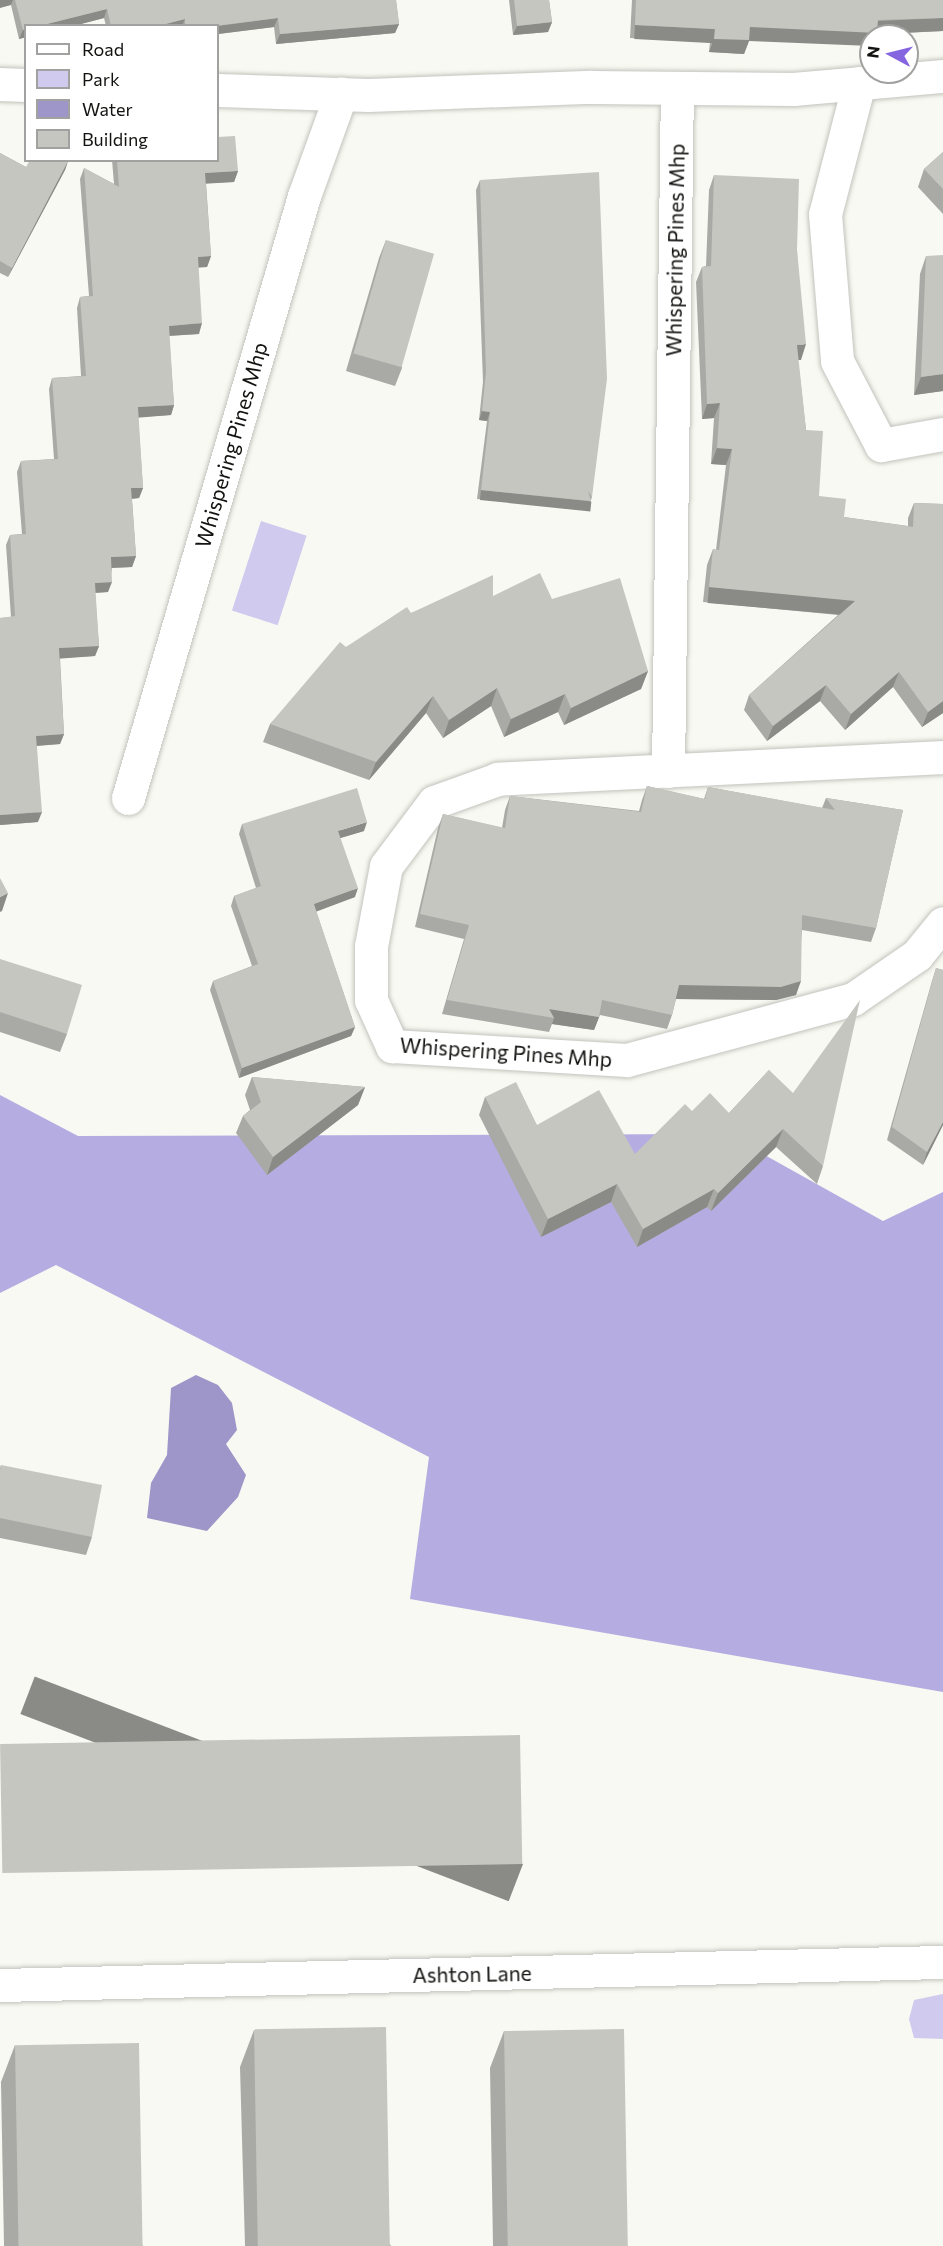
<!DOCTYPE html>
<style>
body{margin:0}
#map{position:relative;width:943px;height:2246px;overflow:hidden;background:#f8f9f2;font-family:Commissioner,sans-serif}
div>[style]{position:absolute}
.green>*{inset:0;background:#cfcaee;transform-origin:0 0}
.forest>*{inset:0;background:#b5ace1}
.water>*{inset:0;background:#9e95c8}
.roads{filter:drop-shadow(0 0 2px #c2c3bd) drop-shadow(0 0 2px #c2c3bd)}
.street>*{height:33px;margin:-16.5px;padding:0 16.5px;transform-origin:16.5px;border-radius:16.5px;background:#fff}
.wall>*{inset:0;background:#a9aaa5}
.shaded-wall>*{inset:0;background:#8a8b86;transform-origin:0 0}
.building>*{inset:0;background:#c5c6c0;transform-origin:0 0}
span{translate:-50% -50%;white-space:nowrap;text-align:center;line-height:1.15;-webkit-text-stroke:4.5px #fff;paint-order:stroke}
.street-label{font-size:21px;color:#131311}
.legend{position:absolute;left:24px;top:24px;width:195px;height:138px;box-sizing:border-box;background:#fff;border:2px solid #a1a1a0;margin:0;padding:8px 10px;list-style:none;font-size:18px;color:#131311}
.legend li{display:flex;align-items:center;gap:12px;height:30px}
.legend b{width:30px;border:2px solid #a1a1a0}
.north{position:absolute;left:859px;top:24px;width:60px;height:60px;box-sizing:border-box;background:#fff;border:2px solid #a1a1a0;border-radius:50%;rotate:277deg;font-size:16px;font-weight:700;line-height:24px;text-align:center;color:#131311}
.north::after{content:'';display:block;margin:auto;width:21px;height:27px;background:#8565e0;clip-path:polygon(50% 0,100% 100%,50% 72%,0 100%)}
</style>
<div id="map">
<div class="green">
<i style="left:261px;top:521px;width:48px;height:94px;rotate:18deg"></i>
<i style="clip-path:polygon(943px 1994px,943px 2039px,914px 2038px,909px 2019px,914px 2000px)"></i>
</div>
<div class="forest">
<i style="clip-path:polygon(0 1095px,78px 1136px,727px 1134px,883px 1221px,943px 1192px,943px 1692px,410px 1599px,429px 1457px,56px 1265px,0 1293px)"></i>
</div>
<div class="water">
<i style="clip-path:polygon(196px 1375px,218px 1385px,232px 1403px,237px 1430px,226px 1444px,246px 1475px,238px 1497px,207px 1531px,147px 1518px,151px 1483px,167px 1455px,171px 1388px)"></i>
</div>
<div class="roads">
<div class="street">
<i style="left:859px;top:83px;width:135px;rotate:104.5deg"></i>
<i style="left:825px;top:214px;width:147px;rotate:85.3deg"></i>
<i style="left:837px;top:361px;width:95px;rotate:62.4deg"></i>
<i style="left:881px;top:445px;width:63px;rotate:-10.1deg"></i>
<i style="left:0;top:84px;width:26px;rotate:2deg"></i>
<i style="left:218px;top:90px;width:150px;rotate:1.9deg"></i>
<i style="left:368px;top:95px;width:223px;rotate:-2.1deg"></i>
<i style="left:591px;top:87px;width:202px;rotate:0.6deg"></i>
<i style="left:793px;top:89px;width:151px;rotate:-5deg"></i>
<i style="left:943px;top:757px;width:446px;rotate:177.2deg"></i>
<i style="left:498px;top:779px;width:68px;rotate:160.2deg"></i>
<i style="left:434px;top:802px;width:80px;rotate:126.9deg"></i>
<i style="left:386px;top:866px;width:81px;rotate:100.6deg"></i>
<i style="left:371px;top:946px;width:54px;rotate:90deg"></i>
<i style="left:371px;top:1000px;width:51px;rotate:65.5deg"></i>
<i style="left:392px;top:1046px;width:235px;rotate:3.4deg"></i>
<i style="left:627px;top:1060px;width:234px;rotate:-15.1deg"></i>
<i style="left:853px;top:999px;width:78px;rotate:-34.5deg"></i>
<i style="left:917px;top:955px;width:41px;rotate:-50.9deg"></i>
<i style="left:668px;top:771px;width:683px;rotate:-89.25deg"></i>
<i style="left:128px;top:798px;width:627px;rotate:-73.7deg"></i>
<i style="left:304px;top:196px;width:109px;rotate:-70.1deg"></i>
<i style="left:0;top:1985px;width:943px;rotate:-1.4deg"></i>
</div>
</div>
<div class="wall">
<i style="clip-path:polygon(0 0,396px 0,399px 24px,395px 33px,276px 44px,274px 27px,218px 34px,218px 26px,106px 26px,104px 18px,19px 39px,11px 5px)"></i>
<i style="clip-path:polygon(509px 0,549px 0,552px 22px,548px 32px,513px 35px)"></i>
<i style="clip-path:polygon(632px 0,943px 0,943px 31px,749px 41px,744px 54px,709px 52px,710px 42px,630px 38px)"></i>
<i style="clip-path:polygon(943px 152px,943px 214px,918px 187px,924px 169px)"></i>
<i style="clip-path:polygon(0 153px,26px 167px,68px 161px,65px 170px,8px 277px,0 273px)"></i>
<i style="clip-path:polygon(112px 160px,218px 160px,238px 171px,234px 182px,206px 183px,211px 256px,207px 267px,198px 267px,199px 334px,169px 336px,174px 405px,171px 415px,138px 417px,143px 488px,139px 498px,132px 499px,136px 556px,132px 567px,112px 568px,108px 592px,95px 593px,99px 646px,95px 656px,60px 658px,64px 734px,60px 744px,37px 746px,38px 822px,0 825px,0 618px,11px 617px,6px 545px,10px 535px,22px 534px,17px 472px,21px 461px,54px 459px,49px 389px,52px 378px,81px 376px,77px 308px,80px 297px,89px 296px,80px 179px,84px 168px,114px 184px)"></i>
<i style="clip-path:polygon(714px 175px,797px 250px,801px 360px,798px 360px,806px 430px,819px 496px,844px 517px,908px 526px,908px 518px,914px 503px,943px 504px,943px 713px,922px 727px,893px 687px,845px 730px,820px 701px,767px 741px,744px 710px,749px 695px,838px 615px,703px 602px,707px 565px,713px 549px,716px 550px,726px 465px,711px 464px,714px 418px,702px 419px,696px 282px,702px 267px,706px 266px,709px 190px)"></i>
<i style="clip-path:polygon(480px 180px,592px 497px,587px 510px,477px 499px,487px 421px,479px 420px,483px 382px,476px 190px)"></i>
<i style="clip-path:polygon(386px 240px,402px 368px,395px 386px,346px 371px,379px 258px)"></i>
<i style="clip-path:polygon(926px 256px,943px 391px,914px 395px,920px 274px)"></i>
<i style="clip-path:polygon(493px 596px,552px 599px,648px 671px,641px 689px,564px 725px,558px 712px,504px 737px,491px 706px,443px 738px,426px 713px,369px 780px,263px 742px,270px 724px,346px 647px,411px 613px)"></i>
<i style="clip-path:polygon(647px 786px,704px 799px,708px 787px,822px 808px,826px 798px,903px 810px,876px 928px,871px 942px,802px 930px,796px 995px,776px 1000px,676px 999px,672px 1015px,667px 1029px,600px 1015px,594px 1030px,552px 1024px,549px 1032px,442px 1014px,464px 939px,415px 927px,438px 828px,443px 814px,502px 828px,505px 810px,510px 796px,639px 811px,642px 800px)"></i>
<i style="clip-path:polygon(242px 824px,364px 831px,340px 838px,355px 897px,316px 911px,355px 1027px,351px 1036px,239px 1078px,210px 990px,213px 981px,252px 966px,231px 906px,234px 896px,256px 888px,239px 834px)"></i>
<i style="clip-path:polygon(0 959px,67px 1034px,60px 1052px,0 1032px)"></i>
<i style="clip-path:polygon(936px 968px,943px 970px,943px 1125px,923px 1165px,887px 1140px,932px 981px)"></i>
<i style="clip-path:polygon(769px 1070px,823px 1166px,817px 1184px,776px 1147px,711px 1211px,707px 1207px,637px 1247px,611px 1202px,541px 1237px,479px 1115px,485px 1097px,537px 1125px,635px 1154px,692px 1111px,729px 1113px)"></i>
<i style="clip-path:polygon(252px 1077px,365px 1087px,358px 1105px,267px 1175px,236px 1133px,243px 1116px,250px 1110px,245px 1095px)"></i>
<i style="clip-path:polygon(1px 1465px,92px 1537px,86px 1555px,0 1538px,0 1468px)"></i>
<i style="clip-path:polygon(254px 2030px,391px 2246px,245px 2246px,240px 2067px)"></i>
<i style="clip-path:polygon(504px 2031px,627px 2246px,493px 2246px,490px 2068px)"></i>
<i style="clip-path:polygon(15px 2045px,143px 2246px,4px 2246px,1px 2082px)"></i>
</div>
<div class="shaded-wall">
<i style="clip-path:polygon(0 0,13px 0,11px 5px,0 8px)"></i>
<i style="clip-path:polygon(107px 9px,104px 18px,74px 26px,39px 26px)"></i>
<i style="clip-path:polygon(278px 18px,274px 27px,218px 34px,218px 26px)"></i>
<i style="clip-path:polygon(943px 18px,943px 31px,877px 34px,876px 36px,871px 36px,871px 46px,749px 41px,744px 54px,709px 52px,714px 39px,750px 27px)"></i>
<i style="clip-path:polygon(185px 19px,182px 26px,158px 26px)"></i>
<i style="clip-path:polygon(552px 22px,548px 32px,513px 35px,517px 26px)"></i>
<i style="clip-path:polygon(399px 24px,395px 33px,276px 44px,280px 34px)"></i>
<i style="left:635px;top:25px;width:80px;height:14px;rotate:3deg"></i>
<i style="clip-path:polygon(26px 29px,26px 37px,19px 39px,23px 30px)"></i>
<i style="clip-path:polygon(68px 161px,65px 170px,8px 277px,12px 268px)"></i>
<i style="clip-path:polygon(238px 171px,234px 182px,201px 184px,205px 173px)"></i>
<i style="clip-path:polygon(211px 256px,207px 267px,194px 268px,198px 257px)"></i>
<i style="clip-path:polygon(202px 323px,199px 334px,165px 336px,169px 326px)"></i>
<i style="clip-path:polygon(806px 344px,801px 360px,791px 360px,797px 345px)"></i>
<i style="clip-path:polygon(943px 374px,943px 391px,914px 395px,921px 377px)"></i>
<i style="clip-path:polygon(720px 403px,714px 418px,702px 419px,707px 404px)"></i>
<i style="clip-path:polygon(174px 405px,171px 415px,134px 418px,138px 407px)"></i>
<i style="clip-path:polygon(482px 411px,490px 412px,487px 421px,479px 420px)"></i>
<i style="clip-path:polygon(717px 448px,732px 449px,726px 465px,711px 464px)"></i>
<i style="clip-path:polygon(131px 488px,143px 488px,139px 498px,127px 499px)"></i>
<i style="left:481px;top:490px;width:111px;height:10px;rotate:6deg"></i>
<i style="clip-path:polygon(136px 556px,132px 567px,108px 568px,111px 557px)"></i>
<i style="clip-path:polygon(112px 582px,108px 592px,91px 593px,95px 583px)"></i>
<i style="left:709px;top:587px;width:147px;height:16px;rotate:5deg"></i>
<i style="clip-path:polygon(99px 646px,95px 656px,55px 659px,59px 648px)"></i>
<i style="clip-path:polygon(648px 671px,641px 689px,564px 725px,571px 708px)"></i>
<i style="clip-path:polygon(899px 672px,893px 687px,845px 730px,851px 714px)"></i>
<i style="clip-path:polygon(826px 685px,820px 701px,767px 741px,773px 726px)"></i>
<i style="clip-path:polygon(497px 688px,491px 706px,443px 738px,449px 720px)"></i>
<i style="clip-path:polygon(565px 694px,558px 712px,504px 737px,511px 719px)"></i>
<i style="clip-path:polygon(433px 696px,426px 713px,369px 780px,376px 762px)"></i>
<i style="clip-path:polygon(943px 701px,943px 713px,922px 727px,928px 712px)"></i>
<i style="clip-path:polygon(64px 734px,60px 744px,33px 746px,36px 736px)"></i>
<i style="clip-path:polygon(42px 812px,38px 822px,0 825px,0 815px)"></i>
<i style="clip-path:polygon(367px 822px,364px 831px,334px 840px,338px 831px)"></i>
<i style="clip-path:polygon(358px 888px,355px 897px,310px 914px,314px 904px)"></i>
<i style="clip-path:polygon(8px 893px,2px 911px,0 912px,0 897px)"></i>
<i style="clip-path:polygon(801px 981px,796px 995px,776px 1000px,674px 999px,679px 985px)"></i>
<i style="clip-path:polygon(549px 1009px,599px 1017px,594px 1030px,552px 1024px,554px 1018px)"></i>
<i style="clip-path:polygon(355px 1027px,351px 1036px,239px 1078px,242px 1068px)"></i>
<i style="clip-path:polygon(365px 1087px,358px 1105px,267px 1175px,273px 1157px)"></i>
<i style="clip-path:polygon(943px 1122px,943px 1125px,923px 1165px,927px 1152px)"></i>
<i style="clip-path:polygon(783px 1129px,776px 1147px,711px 1211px,718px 1193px)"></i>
<i style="clip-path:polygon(617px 1184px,611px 1202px,541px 1237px,548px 1219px)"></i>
<i style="clip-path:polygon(714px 1189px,707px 1207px,637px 1247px,643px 1229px)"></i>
<i style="left:523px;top:1864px;width:40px;height:523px;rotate:111deg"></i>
</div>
<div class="building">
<i style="clip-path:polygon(15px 0,396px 0,399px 24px,280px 34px,278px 18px,215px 26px,185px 26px,185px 19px,158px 26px,111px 26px,107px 9px,39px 26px,26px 26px,26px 29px,23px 30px)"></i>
<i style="clip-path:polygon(514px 0,549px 0,552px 22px,517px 26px)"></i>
<i style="clip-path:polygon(636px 0,943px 0,943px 18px,878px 20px,877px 33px,750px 27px,749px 40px,714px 39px,715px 29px,635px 25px)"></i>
<i style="clip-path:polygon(235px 136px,238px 171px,205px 173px,211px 256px,198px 257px,202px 323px,169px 326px,174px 405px,138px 407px,143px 488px,131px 488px,136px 556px,111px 557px,112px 582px,95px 583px,99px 646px,59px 648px,64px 734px,36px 736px,42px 812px,0 815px,0 618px,15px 616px,10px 535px,26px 534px,21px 461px,58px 459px,52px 378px,86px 376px,80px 297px,93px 296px,84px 168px,119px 187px,117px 160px,218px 160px,218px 137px)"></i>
<i style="clip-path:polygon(943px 152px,943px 189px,924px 169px)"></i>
<i style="clip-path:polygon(0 153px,26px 167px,30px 160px,68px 161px,12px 268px,0 261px)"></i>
<i style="clip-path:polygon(599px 172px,607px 379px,592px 497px,588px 491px,591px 501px,481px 490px,490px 412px,482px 411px,486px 372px,480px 180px)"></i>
<i style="clip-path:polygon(714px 175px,799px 179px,797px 250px,806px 344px,797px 345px,806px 430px,823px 431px,819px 496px,846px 499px,844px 517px,913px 527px,914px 503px,943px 504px,943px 701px,928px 712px,899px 672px,851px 714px,826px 685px,773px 726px,749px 695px,855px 601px,709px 587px,713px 549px,719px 550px,732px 449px,717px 448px,720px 403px,707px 404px,702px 267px,711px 266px)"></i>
<i style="left:386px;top:240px;width:50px;height:118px;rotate:16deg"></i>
<i style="clip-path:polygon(943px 255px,943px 374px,921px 377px,926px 256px)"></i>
<i style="clip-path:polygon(540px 573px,552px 599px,620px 578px,648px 671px,571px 708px,565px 694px,511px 719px,497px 688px,449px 720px,433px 696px,376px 762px,270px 724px,340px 642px,346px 647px,407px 607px,411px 613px,493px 575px,493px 596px)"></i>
<i style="clip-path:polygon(647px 786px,705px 799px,708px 787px,835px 810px,826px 798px,903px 810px,876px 928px,802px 915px,801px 981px,781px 987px,679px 985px,672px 1015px,602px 1000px,599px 1017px,549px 1009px,554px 1018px,447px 1000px,469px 925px,420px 914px,443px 814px,505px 828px,510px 796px,641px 812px)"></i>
<i style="clip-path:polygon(357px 788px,367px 822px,338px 831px,358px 888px,314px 904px,355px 1027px,242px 1068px,213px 981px,258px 964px,234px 896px,261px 886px,242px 824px)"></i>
<i style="clip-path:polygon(0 878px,8px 893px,0 897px)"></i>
<i style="clip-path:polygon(0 959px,82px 985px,67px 1034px,0 1012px)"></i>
<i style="clip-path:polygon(936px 968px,943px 970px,943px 1122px,927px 1152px,892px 1127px)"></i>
<i style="clip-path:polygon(860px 1000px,823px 1166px,783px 1129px,718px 1193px,714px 1189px,643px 1229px,617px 1184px,548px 1219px,485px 1097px,516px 1082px,537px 1125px,599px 1090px,635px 1154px,685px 1104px,692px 1111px,710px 1093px,729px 1113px,769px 1070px,793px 1093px)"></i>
<i style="clip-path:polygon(252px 1077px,365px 1087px,273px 1157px,243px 1116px,261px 1102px)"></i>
<i style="clip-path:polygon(1px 1465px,102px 1485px,92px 1537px,0 1518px,0 1470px)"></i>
<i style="left:520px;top:1735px;width:129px;height:520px;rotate:89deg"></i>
<i style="left:386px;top:2027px;width:219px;height:132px;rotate:89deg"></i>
<i style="left:624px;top:2029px;width:217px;height:120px;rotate:89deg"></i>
<i style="left:139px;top:2043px;width:203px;height:124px;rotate:89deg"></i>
</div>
<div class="street-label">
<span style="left:675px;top:250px;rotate:-89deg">Whispering Pines Mhp</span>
<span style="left:231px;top:445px;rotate:-74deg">Whispering Pines Mhp</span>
<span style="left:506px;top:1052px;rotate:4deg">Whispering Pines Mhp</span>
<span style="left:472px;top:1974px;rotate:-1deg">Ashton Lane</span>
</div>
<ul class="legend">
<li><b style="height:8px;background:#fff"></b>Road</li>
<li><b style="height:16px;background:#cfcaee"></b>Park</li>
<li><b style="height:16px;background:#9e95c8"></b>Water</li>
<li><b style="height:16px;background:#c5c6c0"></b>Building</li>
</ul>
<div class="north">N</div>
</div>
